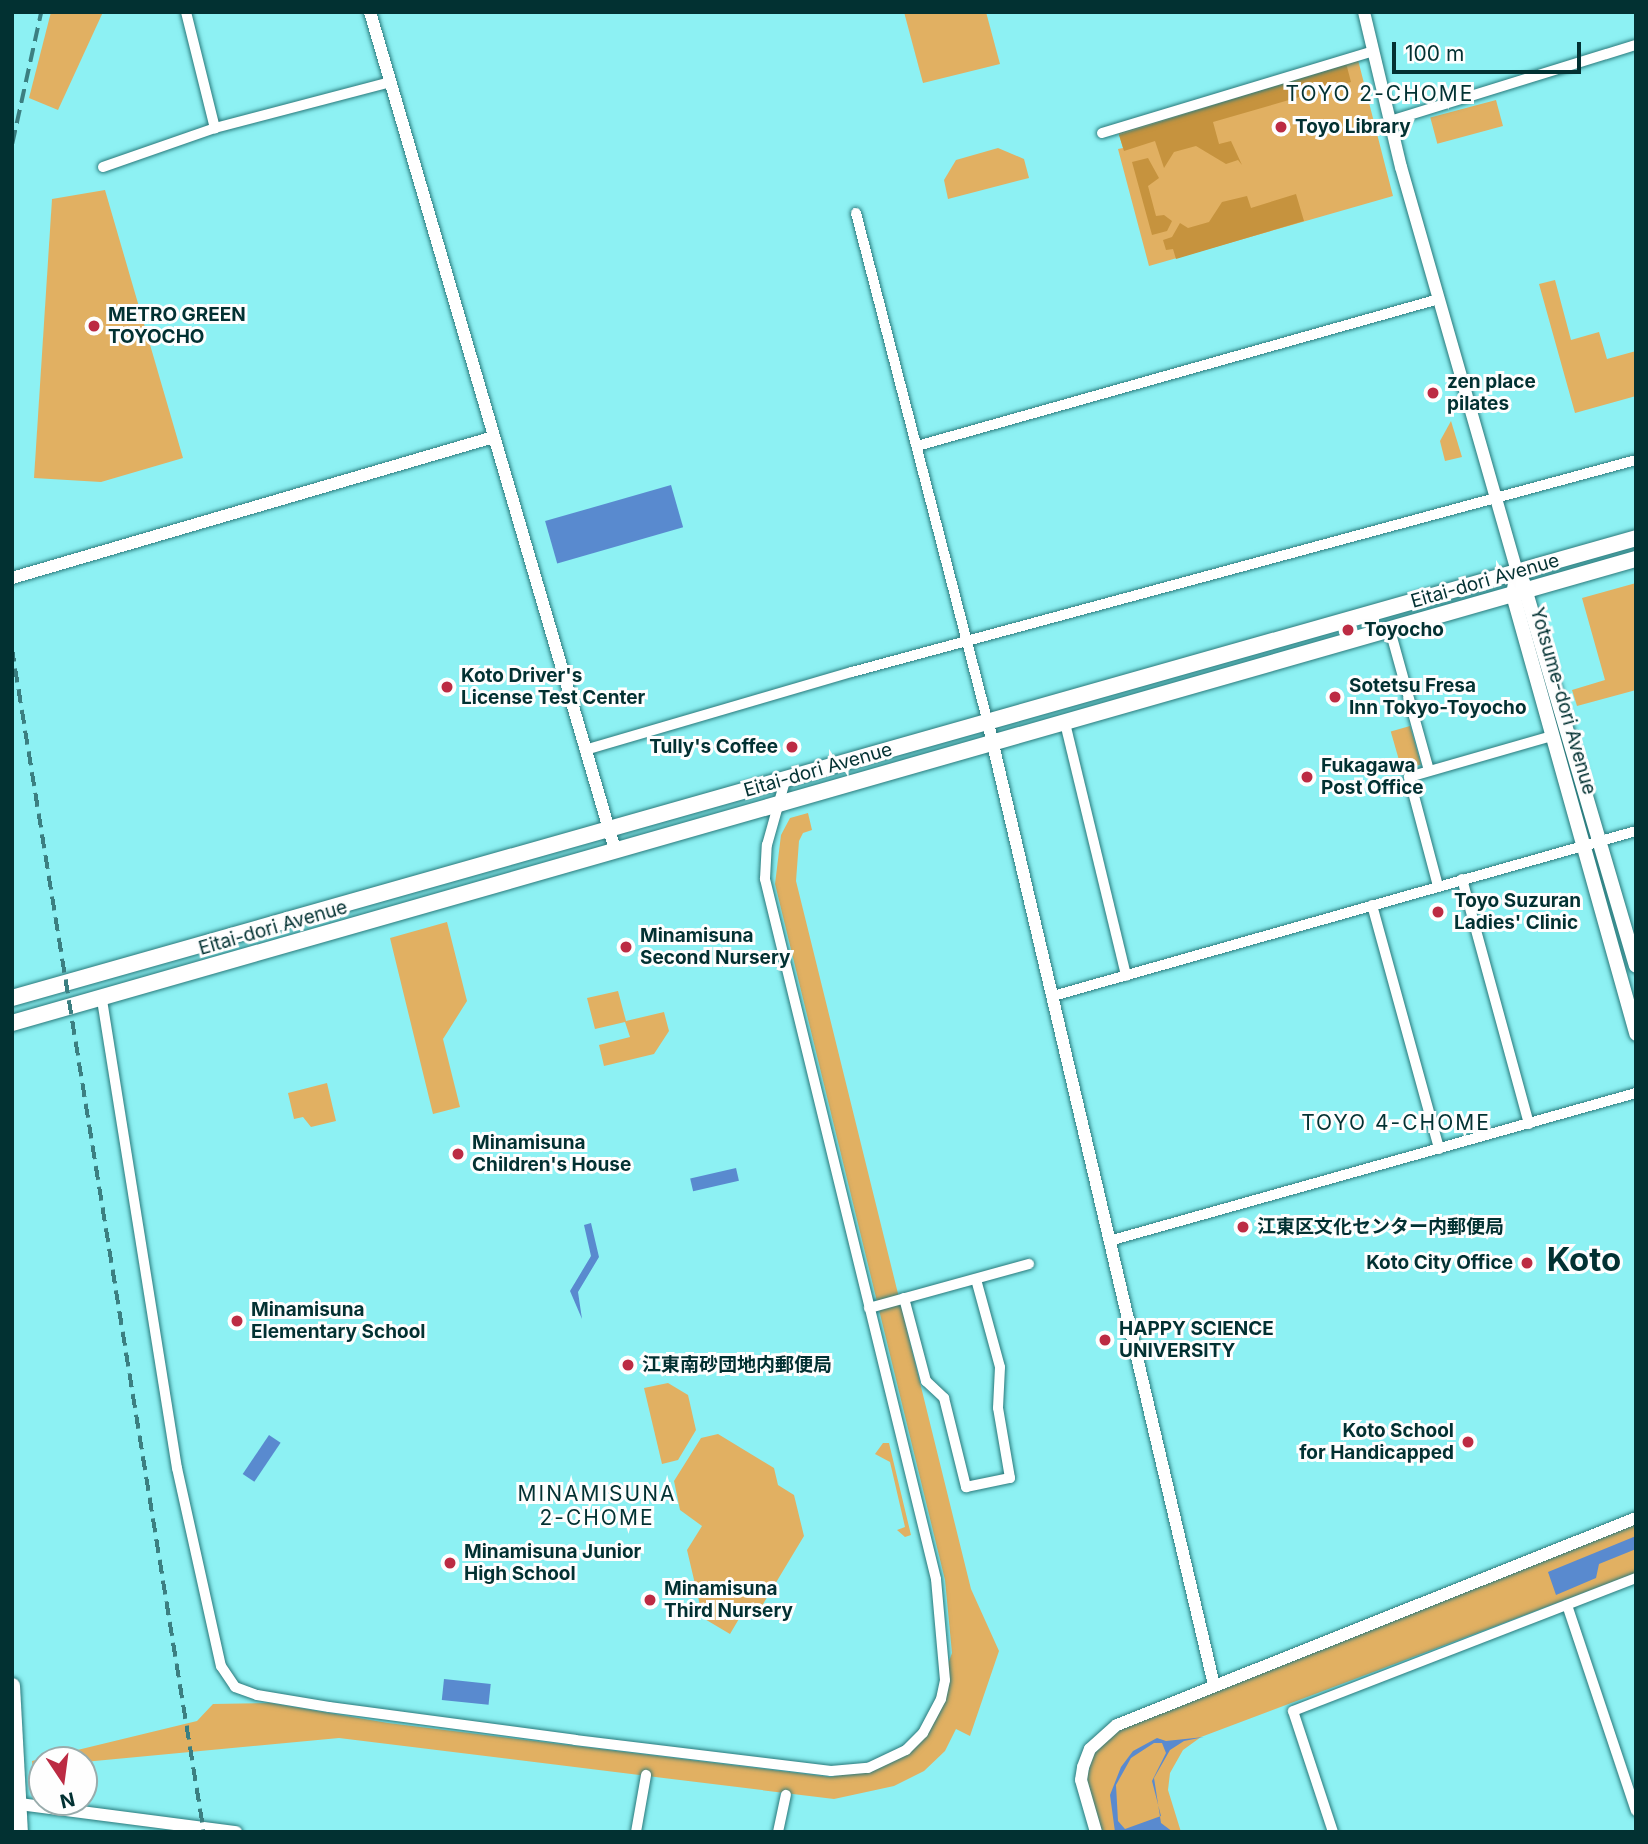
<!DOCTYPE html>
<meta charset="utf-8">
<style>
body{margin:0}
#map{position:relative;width:1648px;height:1844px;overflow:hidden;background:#8df1f3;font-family:Inter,"Noto Sans JP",sans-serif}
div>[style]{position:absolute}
.green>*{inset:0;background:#e1b062;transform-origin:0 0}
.forest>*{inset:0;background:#c6933e}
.water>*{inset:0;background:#598acf;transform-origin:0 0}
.roads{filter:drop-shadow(0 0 2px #29797b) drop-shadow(0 0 2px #29797b)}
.minor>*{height:10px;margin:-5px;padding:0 5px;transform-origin:5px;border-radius:5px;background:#fff}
.tertiary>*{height:12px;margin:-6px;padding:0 6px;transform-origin:6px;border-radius:6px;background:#fff}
.secondary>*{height:14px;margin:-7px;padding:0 7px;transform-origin:7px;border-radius:7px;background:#fff}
.primary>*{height:16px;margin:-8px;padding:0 8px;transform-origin:8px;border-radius:8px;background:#fff}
.rail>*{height:3.5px;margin-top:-1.75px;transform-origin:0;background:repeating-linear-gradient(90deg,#3b7f81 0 14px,transparent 0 21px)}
.dots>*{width:19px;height:19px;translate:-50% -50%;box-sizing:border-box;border:4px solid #fefefe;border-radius:50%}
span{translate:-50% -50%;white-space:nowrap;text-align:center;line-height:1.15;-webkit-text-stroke:6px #fefefe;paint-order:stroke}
.poi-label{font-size:19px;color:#023132;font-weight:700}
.left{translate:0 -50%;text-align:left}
.right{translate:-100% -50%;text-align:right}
.street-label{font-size:19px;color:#023132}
.neighbourhood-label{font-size:21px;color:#023132;letter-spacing:2px}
.town-label{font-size:33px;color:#023132;font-weight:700}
.frame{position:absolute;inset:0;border:14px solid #023132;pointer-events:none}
.north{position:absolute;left:28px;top:1746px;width:70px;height:70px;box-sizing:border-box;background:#fefefe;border:2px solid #99acac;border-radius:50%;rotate:167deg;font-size:19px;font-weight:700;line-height:28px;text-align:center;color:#023132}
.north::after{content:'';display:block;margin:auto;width:24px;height:32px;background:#bc2b43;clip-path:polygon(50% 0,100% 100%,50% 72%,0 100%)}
.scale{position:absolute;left:1392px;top:42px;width:189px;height:32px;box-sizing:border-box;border:4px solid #023132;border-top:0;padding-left:9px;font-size:21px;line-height:24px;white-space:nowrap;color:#023132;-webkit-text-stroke:5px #fefefe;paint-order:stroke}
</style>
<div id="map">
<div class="green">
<i style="clip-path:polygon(51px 12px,103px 12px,58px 110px,29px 98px)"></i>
<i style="clip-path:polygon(904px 12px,986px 12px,1000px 64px,923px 83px)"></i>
<i style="clip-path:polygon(1357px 56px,1393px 196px,1149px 266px,1118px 149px,1123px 148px,1118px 131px)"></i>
<i style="left:1496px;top:100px;width:27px;height:68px;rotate:75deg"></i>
<i style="clip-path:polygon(998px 148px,1024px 159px,1029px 178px,948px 199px,944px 180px,956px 160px)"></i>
<i style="clip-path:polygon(105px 190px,183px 458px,101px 482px,34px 478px,52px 199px)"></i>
<i style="clip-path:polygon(1555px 280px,1571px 340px,1599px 332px,1607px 359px,1636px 351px,1636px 396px,1575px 413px,1539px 284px)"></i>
<i style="clip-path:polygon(1451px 421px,1462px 457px,1445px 461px,1440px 441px)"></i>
<i style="clip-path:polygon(1636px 583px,1636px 690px,1577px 706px,1572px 690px,1605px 680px,1582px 598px)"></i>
<i style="left:1410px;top:726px;width:40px;height:20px;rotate:74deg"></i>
<i style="clip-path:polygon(808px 813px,812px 830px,803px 833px,799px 841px,796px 881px,971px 1589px,999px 1651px,970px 1736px,956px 1729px,945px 1751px,924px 1771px,894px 1786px,834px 1799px,339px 1738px,84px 1762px,42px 1760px,42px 1798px,35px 1796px,32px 1761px,197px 1721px,213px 1704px,270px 1703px,388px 1723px,830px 1777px,869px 1770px,923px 1733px,952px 1653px,945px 1580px,775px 884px,781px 835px,790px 818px)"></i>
<i style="clip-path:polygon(447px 922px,467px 1001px,443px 1039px,460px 1107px,433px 1114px,390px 938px)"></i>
<i style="clip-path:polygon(618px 991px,626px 1021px,664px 1012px,669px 1031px,654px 1054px,604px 1066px,599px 1045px,630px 1037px,625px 1022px,595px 1029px,587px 998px)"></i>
<i style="clip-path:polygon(327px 1083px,336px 1121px,311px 1127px,303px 1117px,294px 1119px,288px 1093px)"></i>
<i style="clip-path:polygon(668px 1383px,688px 1395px,696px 1430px,678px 1460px,662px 1464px,644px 1388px)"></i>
<i style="clip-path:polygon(718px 1434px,774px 1468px,778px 1485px,794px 1495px,804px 1536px,760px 1609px,743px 1612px,730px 1634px,703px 1618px,687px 1550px,702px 1526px,680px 1510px,674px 1481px,701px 1438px)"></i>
<i style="clip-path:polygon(883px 1443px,889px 1443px,911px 1535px,905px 1537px,897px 1530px,905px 1527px,890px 1462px,875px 1454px)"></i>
<i style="clip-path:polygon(1636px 1523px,1636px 1573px,1201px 1737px,1183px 1750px,1170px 1773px,1168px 1790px,1181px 1832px,1102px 1832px,1086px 1780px,1094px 1751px,1119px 1729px)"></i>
</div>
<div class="forest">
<i style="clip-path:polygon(1346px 63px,1351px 82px,1213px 122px,1219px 144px,1231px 141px,1242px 165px,1238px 160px,1226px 164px,1196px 146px,1174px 152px,1164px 168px,1155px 141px,1124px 151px,1119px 135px)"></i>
<i style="clip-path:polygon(1148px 158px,1159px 178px,1148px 186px,1156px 216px,1164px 215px,1172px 221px,1167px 231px,1152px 235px,1132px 162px)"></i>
<i style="clip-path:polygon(1296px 194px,1304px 221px,1176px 259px,1173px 249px,1166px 250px,1163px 240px,1172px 237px,1180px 223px,1188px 228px,1209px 222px,1222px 202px,1247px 196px,1251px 208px)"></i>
</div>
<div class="water">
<i style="left:671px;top:485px;width:44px;height:131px;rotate:74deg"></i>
<i style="left:736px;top:1168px;width:13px;height:47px;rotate:77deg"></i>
<i style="clip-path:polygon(591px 1223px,599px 1257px,578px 1292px,582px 1319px,570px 1291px,591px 1256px,584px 1225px)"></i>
<i style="left:269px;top:1435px;width:14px;height:47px;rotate:34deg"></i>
<i style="clip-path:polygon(1636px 1536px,1636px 1549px,1599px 1564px,1596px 1578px,1556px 1595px,1548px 1572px)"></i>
<i style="left:444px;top:1679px;width:47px;height:21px;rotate:6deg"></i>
<i style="clip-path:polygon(evenodd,1204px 1737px,1184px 1741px,1170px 1750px,1154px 1778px,1161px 1823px,1173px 1832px,1115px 1832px,1110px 1795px,1121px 1767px,1133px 1751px,1157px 1738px,1166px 1741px,1204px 1737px,1154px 1743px,1162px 1743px,1166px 1753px,1152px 1781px,1161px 1816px,1125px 1829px,1118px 1821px,1116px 1785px,1131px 1758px,1154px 1743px)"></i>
</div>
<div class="roads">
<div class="minor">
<i style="left:186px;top:12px;width:120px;rotate:76deg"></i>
<i style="left:1390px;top:121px;width:257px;rotate:-17.2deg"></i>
<i style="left:1102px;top:133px;width:283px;rotate:-16.8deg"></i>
<i style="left:103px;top:167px;width:119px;rotate:-19.2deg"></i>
<i style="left:215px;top:128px;width:181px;rotate:-14.7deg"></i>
<i style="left:856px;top:213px;width:527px;rotate:75.49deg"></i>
<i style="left:917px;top:446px;width:542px;rotate:-15.73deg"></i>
<i style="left:1390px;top:630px;width:146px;rotate:74.5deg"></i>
<i style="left:1065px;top:723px;width:260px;rotate:76.4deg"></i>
<i style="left:585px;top:750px;width:278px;rotate:-16.3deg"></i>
<i style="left:852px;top:672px;width:812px;rotate:-15.13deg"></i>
<i style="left:1462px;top:879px;width:254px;rotate:74.7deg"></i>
<i style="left:1438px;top:886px;width:113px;rotate:-104.9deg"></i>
<i style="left:1409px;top:777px;width:149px;rotate:-16deg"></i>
<i style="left:1372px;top:905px;width:253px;rotate:74.6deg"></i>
<i style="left:1053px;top:996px;width:606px;rotate:-15.8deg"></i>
<i style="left:102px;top:1000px;width:474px;rotate:80.9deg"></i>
<i style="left:177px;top:1468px;width:203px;rotate:77.5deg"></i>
<i style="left:221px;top:1666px;width:25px;rotate:56deg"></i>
<i style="left:235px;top:1687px;width:23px;rotate:20deg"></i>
<i style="left:257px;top:1695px;width:73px;rotate:9.5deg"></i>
<i style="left:329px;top:1707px;width:248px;rotate:7.6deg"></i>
<i style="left:575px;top:1740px;width:258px;rotate:6.9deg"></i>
<i style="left:831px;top:1771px;width:37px;rotate:-5deg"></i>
<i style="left:868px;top:1768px;width:42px;rotate:-25.3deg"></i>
<i style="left:906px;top:1750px;width:24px;rotate:-45deg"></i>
<i style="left:923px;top:1733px;width:38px;rotate:-62deg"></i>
<i style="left:941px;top:1699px;width:19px;rotate:-78deg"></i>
<i style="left:945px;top:1680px;width:101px;rotate:-95.1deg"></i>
<i style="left:936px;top:1579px;width:721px;rotate:-103.73deg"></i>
<i style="left:765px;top:879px;width:34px;rotate:-87deg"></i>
<i style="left:767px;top:845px;width:66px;rotate:-74.3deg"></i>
<i style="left:1109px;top:1241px;width:547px;rotate:-15.69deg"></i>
<i style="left:904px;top:1298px;width:86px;rotate:75.2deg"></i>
<i style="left:926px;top:1381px;width:25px;rotate:43deg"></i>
<i style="left:944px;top:1398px;width:92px;rotate:76.1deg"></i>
<i style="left:966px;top:1487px;width:45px;rotate:-11.6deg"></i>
<i style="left:1010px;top:1478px;width:71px;rotate:-99.7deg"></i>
<i style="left:998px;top:1408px;width:41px;rotate:-87.2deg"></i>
<i style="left:1000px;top:1367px;width:91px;rotate:-105.3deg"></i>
<i style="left:869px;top:1308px;width:166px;rotate:-15.4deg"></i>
<i style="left:1567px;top:1605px;width:217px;rotate:71.5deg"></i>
<i style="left:636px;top:1832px;width:58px;rotate:-80deg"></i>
<i style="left:778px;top:1832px;width:38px;rotate:-78deg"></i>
<i style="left:1333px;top:1832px;width:127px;rotate:-108.3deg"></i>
<i style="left:1293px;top:1711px;width:368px;rotate:-21.2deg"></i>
</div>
<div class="tertiary">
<i style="left:370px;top:12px;width:873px;rotate:73.7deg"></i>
<i style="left:1364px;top:12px;width:159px;rotate:76.6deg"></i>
<i style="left:1401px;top:167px;width:421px;rotate:74deg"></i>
<i style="left:12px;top:578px;width:502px;rotate:-16.31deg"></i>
<i style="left:988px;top:723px;width:988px;rotate:76.78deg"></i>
<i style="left:12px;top:1803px;width:226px;rotate:7.4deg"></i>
<i style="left:1096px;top:1832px;width:54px;rotate:-106.1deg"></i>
<i style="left:1081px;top:1780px;width:13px;rotate:-81deg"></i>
<i style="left:1083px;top:1767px;width:19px;rotate:-69deg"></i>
<i style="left:1090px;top:1749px;width:36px;rotate:-42deg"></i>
<i style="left:1117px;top:1725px;width:559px;rotate:-21.74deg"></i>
</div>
<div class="secondary">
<i style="left:1517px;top:572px;width:23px;rotate:100deg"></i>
<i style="left:1513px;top:595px;width:456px;rotate:74.3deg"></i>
<i style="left:1523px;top:582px;width:400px;rotate:73.6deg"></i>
</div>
<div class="primary">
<i style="left:12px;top:998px;width:1688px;rotate:-15.81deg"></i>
<i style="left:12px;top:1023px;width:1689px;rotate:-15.95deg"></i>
<i style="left:12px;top:1686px;width:146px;rotate:86.9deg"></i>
</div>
</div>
<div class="rail">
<i style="left:12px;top:144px;width:135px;rotate:-77.6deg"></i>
<i style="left:12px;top:648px;width:1199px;rotate:80.79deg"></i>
</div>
<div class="dots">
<i style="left:1281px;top:127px;background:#bc2b43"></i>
<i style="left:94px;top:326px;background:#bc2b43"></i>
<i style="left:1433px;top:393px;background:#bc2b43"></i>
<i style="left:1348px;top:630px;background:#bc2b43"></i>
<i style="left:447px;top:687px;background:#bc2b43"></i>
<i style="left:1335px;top:697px;background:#bc2b43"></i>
<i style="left:792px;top:747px;background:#bc2b43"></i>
<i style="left:1307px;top:777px;background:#bc2b43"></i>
<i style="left:1438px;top:912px;background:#bc2b43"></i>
<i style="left:626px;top:947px;background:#bc2b43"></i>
<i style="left:458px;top:1154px;background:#bc2b43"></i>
<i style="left:1243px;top:1227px;background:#bc2b43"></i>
<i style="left:1527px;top:1263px;background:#bc2b43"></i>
<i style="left:237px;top:1321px;background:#bc2b43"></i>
<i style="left:1105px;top:1340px;background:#bc2b43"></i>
<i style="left:628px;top:1365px;background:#bc2b43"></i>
<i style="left:1468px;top:1442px;background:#bc2b43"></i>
<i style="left:450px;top:1563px;background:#bc2b43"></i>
<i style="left:650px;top:1600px;background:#bc2b43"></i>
</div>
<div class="poi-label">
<span class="left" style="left:1295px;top:127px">Toyo Library</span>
<span class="left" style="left:108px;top:326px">METRO GREEN<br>TOYOCHO</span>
<span class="left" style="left:1447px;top:393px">zen place<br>pilates</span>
<span class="left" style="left:1364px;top:630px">Toyocho</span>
<span class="left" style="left:461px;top:687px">Koto Driver's<br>License Test Center</span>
<span class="left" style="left:1349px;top:697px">Sotetsu Fresa<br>Inn Tokyo-Toyocho</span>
<span class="right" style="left:778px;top:747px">Tully's Coffee</span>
<span class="left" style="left:1321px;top:777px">Fukagawa<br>Post Office</span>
<span class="left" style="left:1454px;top:912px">Toyo Suzuran<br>Ladies' Clinic</span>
<span class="left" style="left:640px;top:947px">Minamisuna<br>Second Nursery</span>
<span class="left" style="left:472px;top:1154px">Minamisuna<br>Children's House</span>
<span class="left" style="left:1257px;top:1227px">江東区文化センター内郵便局</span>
<span class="right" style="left:1513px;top:1263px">Koto City Office</span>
<span class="left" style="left:251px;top:1321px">Minamisuna<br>Elementary School</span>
<span class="left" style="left:1119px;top:1340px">HAPPY SCIENCE<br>UNIVERSITY</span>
<span class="left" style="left:642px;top:1365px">江東南砂団地内郵便局</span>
<span class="right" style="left:1454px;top:1442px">Koto School<br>for Handicapped</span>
<span class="left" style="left:464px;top:1563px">Minamisuna Junior<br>High School</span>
<span class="left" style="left:664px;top:1600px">Minamisuna<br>Third Nursery</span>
</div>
<div class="street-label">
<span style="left:1485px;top:581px;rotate:-16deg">Eitai-dori Avenue</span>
<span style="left:1563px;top:701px;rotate:74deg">Yotsume-dori Avenue</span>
<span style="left:818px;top:770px;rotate:-16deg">Eitai-dori Avenue</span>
<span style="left:273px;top:928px;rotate:-16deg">Eitai-dori Avenue</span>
</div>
<div class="neighbourhood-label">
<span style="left:1380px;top:94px">TOYO 2-CHOME</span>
<span style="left:1396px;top:1123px">TOYO 4-CHOME</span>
<span style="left:597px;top:1506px">MINAMISUNA<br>2-CHOME</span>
</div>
<div class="town-label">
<span style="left:1584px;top:1260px">Koto</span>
</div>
<div class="frame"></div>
<div class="north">N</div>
<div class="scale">100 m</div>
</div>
